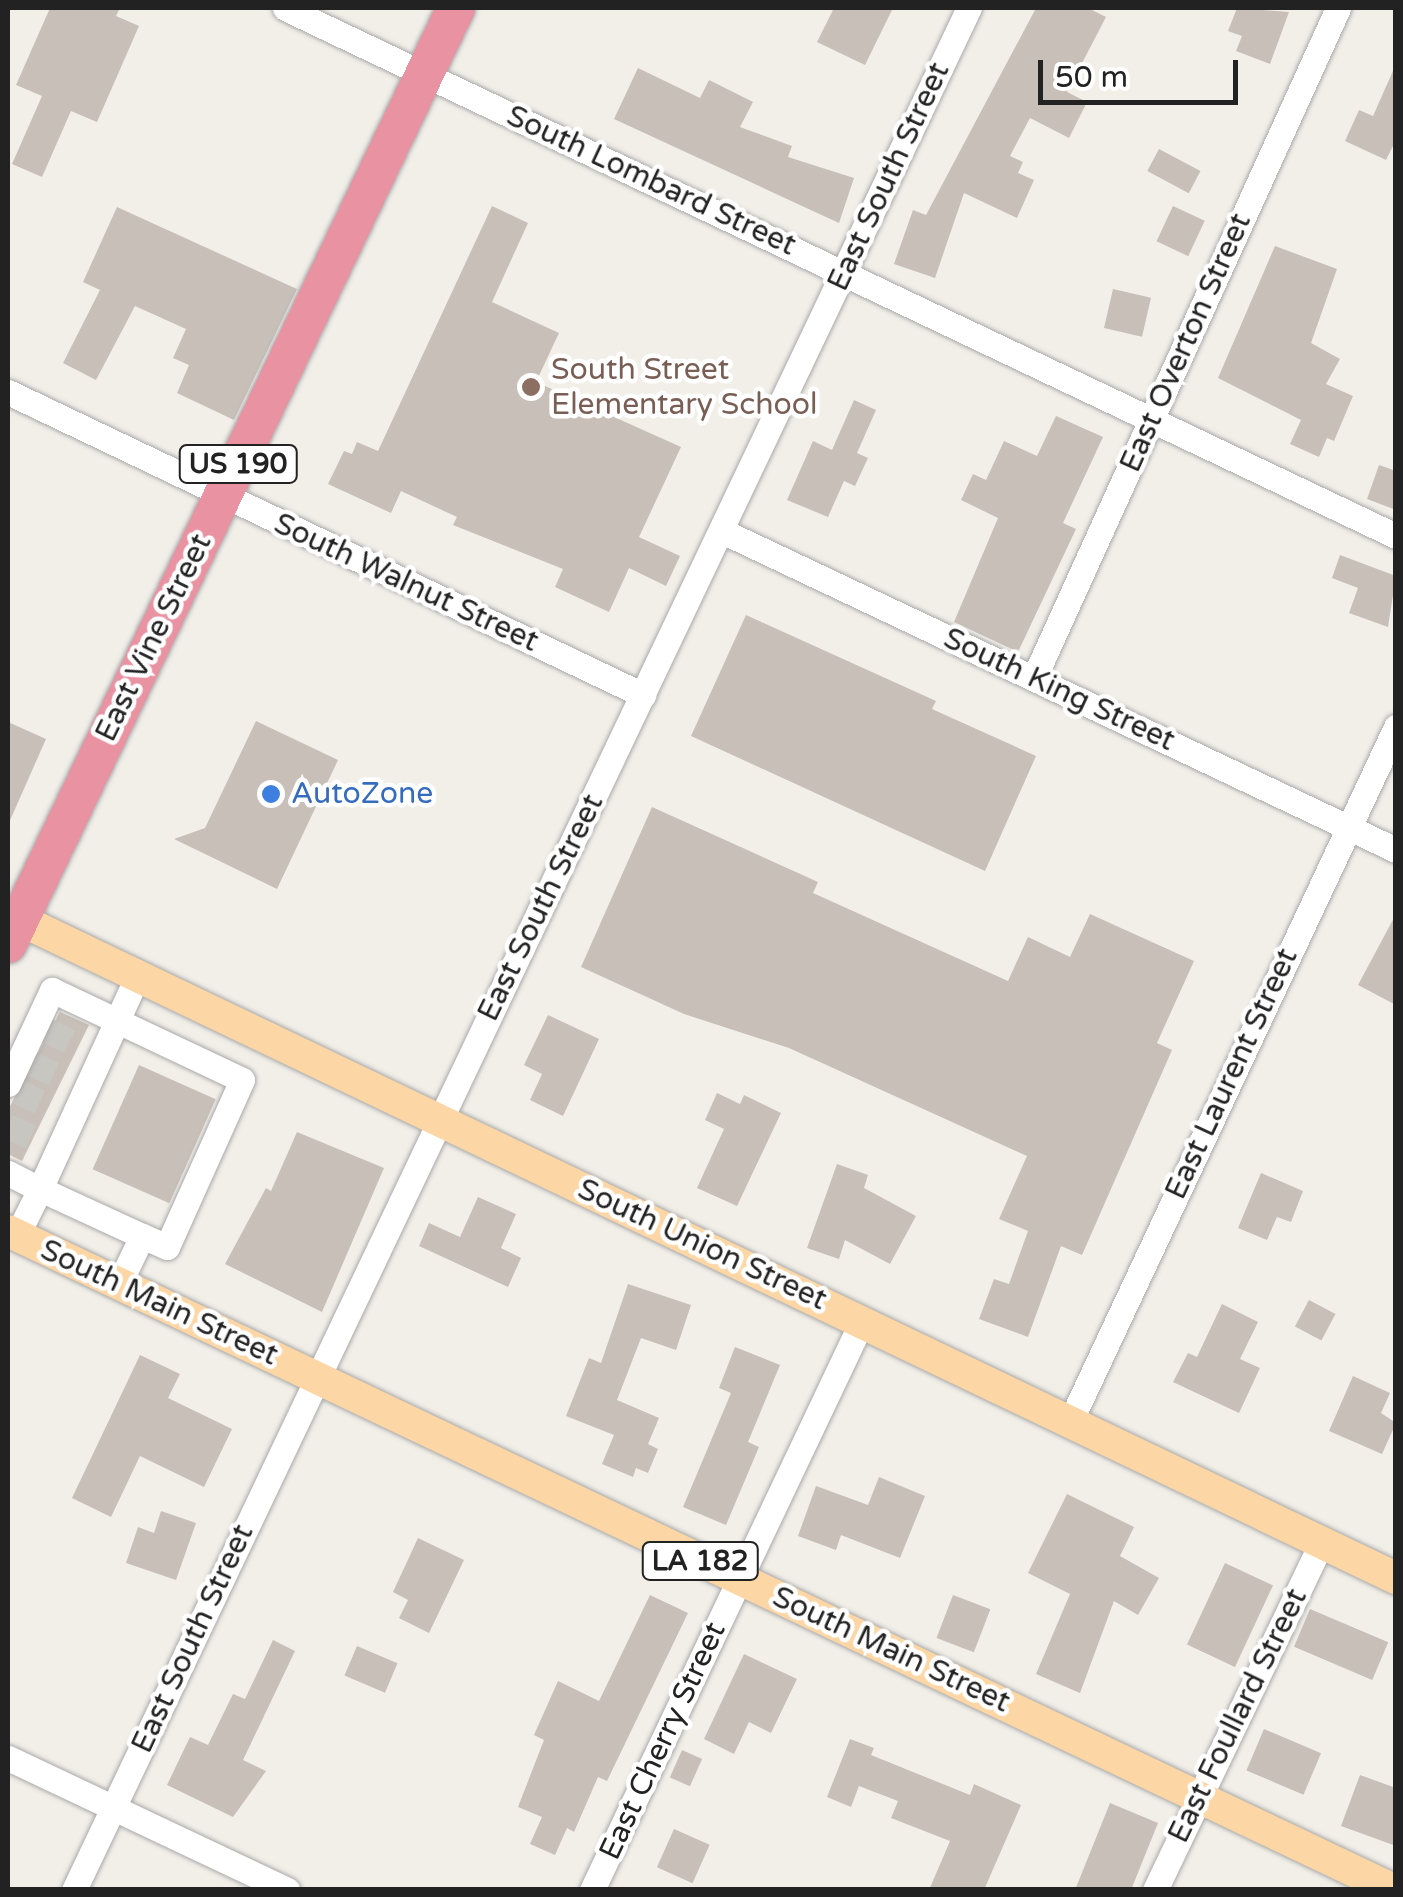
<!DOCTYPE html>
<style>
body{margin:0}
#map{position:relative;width:1403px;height:1897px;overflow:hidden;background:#f2efe9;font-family:"Varela Round",sans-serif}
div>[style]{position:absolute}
.building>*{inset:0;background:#c7bfb8;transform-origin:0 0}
.minor-tunnel>*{height:25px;margin-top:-12.5px;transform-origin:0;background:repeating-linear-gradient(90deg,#c8c6c1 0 25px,transparent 0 37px)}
.roads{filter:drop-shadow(0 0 2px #a9a9a9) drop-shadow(0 0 2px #a9a9a9)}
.minor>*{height:25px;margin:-12.5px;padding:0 12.5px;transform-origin:12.5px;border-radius:12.5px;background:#fff}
.major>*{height:32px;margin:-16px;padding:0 16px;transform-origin:16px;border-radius:16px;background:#fcd6a4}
.highway>*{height:38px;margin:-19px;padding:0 19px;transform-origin:19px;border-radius:19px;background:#e892a2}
.dots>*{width:28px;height:28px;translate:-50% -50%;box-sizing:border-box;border:5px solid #fff;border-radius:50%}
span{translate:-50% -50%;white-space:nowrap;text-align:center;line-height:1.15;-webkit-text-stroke:9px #fff;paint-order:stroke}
.shield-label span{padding:2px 8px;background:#fff;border:2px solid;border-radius:8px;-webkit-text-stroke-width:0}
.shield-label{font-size:28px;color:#222;font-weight:700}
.street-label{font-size:30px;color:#222}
.education-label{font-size:30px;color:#785e54}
.left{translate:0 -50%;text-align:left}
.shop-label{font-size:30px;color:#366cbe}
.frame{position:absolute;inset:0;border:10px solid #222;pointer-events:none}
.scale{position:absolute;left:1038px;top:60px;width:200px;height:45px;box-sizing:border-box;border:5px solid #222;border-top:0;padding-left:12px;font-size:30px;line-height:35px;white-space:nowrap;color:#222;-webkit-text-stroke:8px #fff;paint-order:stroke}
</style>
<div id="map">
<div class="building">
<i style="clip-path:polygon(50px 8px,120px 8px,116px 16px,139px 26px,97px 122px,71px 111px,42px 177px,12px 164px,42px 96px,16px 85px)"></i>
<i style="clip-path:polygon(834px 8px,893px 8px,865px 65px,817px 42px)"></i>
<i style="clip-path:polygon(1036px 8px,1088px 8px,1106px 17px,1067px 92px,1087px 102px,1069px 138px,1030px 118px,1010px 156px,1023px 162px,1018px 173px,1034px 180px,1017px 218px,964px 193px,935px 278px,894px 264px,913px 210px,926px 215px)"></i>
<i style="clip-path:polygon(1237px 8px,1289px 12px,1270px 64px,1236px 51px,1242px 36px,1228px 31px)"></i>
<i style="clip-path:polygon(1396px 64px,1396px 140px,1386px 160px,1345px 141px,1359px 110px,1373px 116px)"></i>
<i style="clip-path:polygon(638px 68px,700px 98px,709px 80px,753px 102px,740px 127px,792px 146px,788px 157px,854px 178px,839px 223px,614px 119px)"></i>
<i style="left:1159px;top:149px;width:47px;height:25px;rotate:28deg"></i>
<i style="clip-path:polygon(492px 206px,528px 223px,492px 302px,559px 333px,536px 382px,681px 447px,639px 537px,680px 556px,666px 586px,629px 568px,609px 612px,555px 587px,563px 569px,453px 525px,457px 517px,401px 491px,391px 513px,328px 484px,344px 451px,352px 454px,357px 442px,378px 451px)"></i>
<i style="left:1173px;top:206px;width:35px;height:39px;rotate:25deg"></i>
<i style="clip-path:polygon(117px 207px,297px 289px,234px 420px,177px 393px,189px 365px,173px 358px,186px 329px,135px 306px,96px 380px,63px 363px,100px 290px,83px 282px)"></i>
<i style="clip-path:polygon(1275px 246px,1337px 269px,1311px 343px,1340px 359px,1326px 384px,1353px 396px,1334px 441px,1327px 438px,1319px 457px,1290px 444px,1301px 420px,1218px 378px)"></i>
<i style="left:1113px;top:289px;width:39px;height:40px;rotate:13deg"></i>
<i style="clip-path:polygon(854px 400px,876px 410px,857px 453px,868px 458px,855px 486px,844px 481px,828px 517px,787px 500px,813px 441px,832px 450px)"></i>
<i style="clip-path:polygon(1056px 416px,1103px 437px,1063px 523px,1076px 529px,1018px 652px,954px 622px,998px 518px,961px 500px,973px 474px,986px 480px,1004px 441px,1037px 456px)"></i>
<i style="clip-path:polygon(1379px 465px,1396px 471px,1396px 510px,1367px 499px)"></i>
<i style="clip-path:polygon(1340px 555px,1396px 576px,1388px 627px,1349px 613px,1358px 588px,1332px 578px)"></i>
<i style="clip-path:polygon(746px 615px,936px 701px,932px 709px,1036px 756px,985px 871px,691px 736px)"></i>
<i style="clip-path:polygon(256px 721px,338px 760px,277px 889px,174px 839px,205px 828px)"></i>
<i style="clip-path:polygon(8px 722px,46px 739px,8px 825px)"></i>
<i style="clip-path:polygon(652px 807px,818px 882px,813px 893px,1008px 981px,1028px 937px,1070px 957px,1090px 914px,1194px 961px,1157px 1043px,1172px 1050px,1082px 1255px,1061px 1246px,1028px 1337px,979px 1319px,994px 1279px,1009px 1284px,1028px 1231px,999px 1219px,1027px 1156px,789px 1048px,684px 1014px,581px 967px)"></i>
<i style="clip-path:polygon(1396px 914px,1396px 1005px,1358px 985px)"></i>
<i style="clip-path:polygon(60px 1012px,89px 1025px,22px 1161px,8px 1154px,8px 1110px)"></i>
<i style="clip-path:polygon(548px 1015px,599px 1039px,563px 1116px,530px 1100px,542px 1074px,524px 1065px)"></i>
<i style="left:139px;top:1065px;width:84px;height:114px;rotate:24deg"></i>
<i style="clip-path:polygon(717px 1093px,740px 1104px,744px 1095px,781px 1113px,737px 1206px,697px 1188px,724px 1129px,705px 1120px)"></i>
<i style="clip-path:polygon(297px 1132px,384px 1168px,322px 1312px,225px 1264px,266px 1188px,271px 1191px)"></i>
<i style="clip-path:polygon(837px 1164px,868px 1175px,864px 1188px,916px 1216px,890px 1264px,845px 1240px,839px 1259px,807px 1248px)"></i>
<i style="clip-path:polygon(1261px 1173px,1303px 1191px,1291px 1222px,1277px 1217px,1267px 1240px,1238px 1228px)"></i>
<i style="clip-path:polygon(478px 1197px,516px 1214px,501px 1248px,521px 1258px,508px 1287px,419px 1246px,429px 1223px,460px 1237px)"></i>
<i style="clip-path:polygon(628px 1284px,691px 1305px,676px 1350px,641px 1338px,617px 1400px,659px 1418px,648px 1444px,658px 1449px,648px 1473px,636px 1468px,633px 1477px,602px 1464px,614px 1435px,566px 1416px,589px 1358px,601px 1363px)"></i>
<i style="left:1309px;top:1300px;width:30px;height:30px;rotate:28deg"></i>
<i style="clip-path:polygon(1222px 1304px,1258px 1322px,1240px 1359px,1260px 1368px,1239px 1413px,1173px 1382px,1188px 1353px,1197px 1357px)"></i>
<i style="clip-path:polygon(735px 1347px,780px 1365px,748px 1442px,759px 1447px,726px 1525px,683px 1507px,731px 1393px,719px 1388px)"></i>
<i style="clip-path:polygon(140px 1355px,180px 1374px,168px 1398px,232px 1429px,204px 1487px,140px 1456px,111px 1517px,72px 1498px)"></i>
<i style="clip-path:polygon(1353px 1376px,1390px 1393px,1381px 1413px,1396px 1423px,1382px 1454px,1329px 1431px)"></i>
<i style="clip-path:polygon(879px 1477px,925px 1496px,900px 1558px,841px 1535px,836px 1550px,798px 1536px,816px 1486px,868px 1505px)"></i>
<i style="clip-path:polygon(1067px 1494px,1134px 1527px,1120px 1556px,1159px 1578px,1138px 1615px,1114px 1601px,1080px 1693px,1036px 1674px,1070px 1594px,1028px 1573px)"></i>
<i style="clip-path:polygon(161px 1511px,196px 1523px,176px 1580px,126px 1563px,138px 1527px,154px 1533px)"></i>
<i style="clip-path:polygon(418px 1538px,464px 1560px,429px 1633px,399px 1618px,408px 1600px,393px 1592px)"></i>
<i style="left:1225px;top:1563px;width:53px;height:90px;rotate:25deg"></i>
<i style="clip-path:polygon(650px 1595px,688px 1613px,607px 1781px,598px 1777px,574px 1832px,567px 1828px,555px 1855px,530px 1844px,542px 1817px,518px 1807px,544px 1740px,534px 1735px,558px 1681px,599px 1701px)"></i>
<i style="left:953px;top:1595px;width:40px;height:46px;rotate:21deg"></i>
<i style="left:1310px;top:1609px;width:85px;height:41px;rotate:23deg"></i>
<i style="clip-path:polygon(273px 1640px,295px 1651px,243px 1760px,266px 1771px,233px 1817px,167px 1785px,190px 1737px,208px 1745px,233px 1694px,245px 1699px)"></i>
<i style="left:357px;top:1646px;width:44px;height:32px;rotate:23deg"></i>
<i style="clip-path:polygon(744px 1654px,797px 1679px,771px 1733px,749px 1722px,734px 1754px,704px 1739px)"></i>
<i style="left:1264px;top:1729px;width:62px;height:45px;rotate:23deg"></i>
<i style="clip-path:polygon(850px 1739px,874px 1748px,871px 1755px,970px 1795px,974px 1784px,1021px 1805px,984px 1890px,929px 1890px,950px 1841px,891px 1818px,898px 1801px,859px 1786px,851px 1807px,827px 1797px)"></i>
<i style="left:682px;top:1750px;width:22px;height:30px;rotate:24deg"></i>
<i style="clip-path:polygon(1360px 1775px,1396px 1788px,1396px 1846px,1341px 1826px)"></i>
<i style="clip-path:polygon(1110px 1803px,1158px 1823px,1131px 1890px,1075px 1890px)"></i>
<i style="left:674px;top:1829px;width:39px;height:42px;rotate:24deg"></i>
</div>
<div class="minor-tunnel">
<i style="left:47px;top:1030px;width:36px;rotate:27deg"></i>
<i style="left:31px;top:1063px;width:35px;rotate:25deg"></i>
<i style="left:17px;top:1091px;width:35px;rotate:25deg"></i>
<i style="left:8px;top:1126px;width:29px;rotate:25deg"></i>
</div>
<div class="roads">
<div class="minor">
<i style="left:285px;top:8px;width:1230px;rotate:25.42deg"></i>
<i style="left:8px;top:392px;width:704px;rotate:25.51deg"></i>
<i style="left:722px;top:531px;width:746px;rotate:25.33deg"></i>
<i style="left:1034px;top:678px;width:736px;rotate:-65.59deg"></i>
<i style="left:8px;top:1084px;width:104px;rotate:-64.9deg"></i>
<i style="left:52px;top:990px;width:210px;rotate:25.3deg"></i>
<i style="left:242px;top:1080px;width:183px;rotate:114.2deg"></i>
<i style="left:167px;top:1247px;width:27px;rotate:-156deg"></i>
<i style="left:8px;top:1173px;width:36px;rotate:27deg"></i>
<i style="left:40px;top:1189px;width:233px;rotate:-65.4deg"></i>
<i style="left:17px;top:1235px;width:51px;rotate:-63.4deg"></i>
<i style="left:40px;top:1189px;width:112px;rotate:24.7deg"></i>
<i style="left:142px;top:1236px;width:53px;rotate:115.6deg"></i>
<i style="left:1070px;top:1422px;width:768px;rotate:-64.87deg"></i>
<i style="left:8px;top:1758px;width:309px;rotate:25.3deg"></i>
<i style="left:74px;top:1890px;width:2084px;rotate:-64.57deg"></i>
<i style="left:592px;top:1890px;width:630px;rotate:-64.61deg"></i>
<i style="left:1155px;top:1890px;width:386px;rotate:-64.4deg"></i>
</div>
<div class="major">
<i style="left:8px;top:914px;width:1539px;rotate:25.57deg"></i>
<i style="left:8px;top:1231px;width:1535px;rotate:25.43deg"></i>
</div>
<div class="highway">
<i style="left:8px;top:944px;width:1038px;rotate:-64.42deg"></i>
</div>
</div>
<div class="dots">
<i style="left:531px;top:387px;background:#8d6e63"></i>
<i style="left:271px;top:794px;background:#3f7fe0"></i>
</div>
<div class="shield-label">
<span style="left:238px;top:464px">US 190</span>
<span style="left:700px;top:1561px">LA 182</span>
</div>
<div class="street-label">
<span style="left:889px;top:177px;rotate:-65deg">East South Street</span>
<span style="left:651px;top:181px;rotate:25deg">South Lombard Street</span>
<span style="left:1186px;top:343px;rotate:-66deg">East Overton Street</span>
<span style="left:406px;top:583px;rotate:25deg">South Walnut Street</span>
<span style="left:154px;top:638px;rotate:-64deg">East Vine Street</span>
<span style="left:1059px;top:690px;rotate:25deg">South King Street</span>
<span style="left:541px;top:908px;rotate:-64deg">East South Street</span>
<span style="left:1232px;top:1074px;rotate:-65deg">East Laurent Street</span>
<span style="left:702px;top:1245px;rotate:25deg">South Union Street</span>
<span style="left:159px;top:1303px;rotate:25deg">South Main Street</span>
<span style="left:193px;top:1639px;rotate:-65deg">East South Street</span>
<span style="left:891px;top:1650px;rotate:25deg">South Main Street</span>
<span style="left:1238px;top:1716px;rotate:-64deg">East Foullard Street</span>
<span style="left:663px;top:1741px;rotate:-65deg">East Cherry Street</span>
</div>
<div class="education-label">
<span class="left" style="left:551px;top:387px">South Street<br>Elementary School</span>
</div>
<div class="shop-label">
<span class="left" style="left:291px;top:794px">AutoZone</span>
</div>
<div class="frame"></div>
<div class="scale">50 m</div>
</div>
